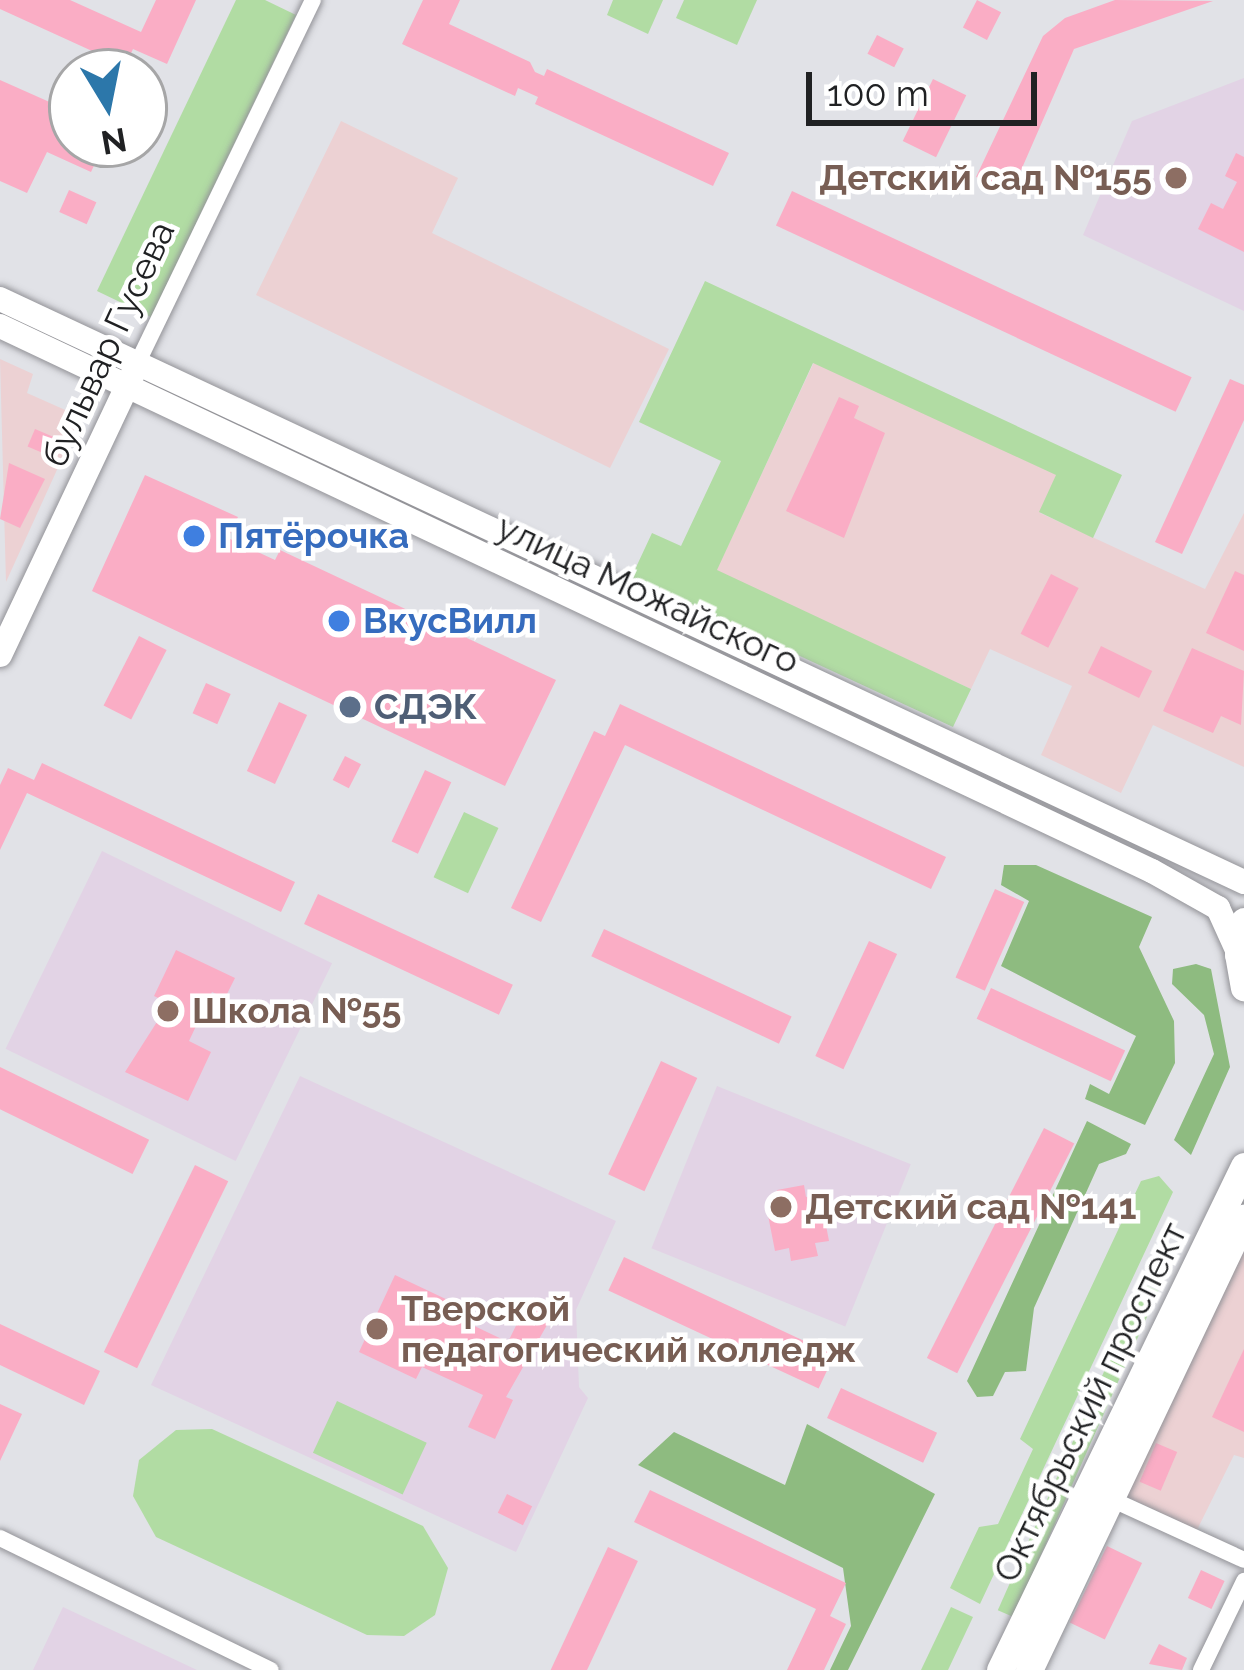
<!DOCTYPE html>
<meta charset="utf-8">
<style>
body{margin:0}
#map{position:relative;width:1244px;height:1670px;overflow:hidden;background:#e1e2e7;font-family:Raleway,sans-serif}
div>[style]{position:absolute}
.commercial>*{inset:0;background:#ecd1d3}
.education>*{inset:0;background:#e2d3e5;transform-origin:0 0}
.green>*{inset:0;background:#b1dca3;transform-origin:0 0}
.forest>*{inset:0;background:#8ebb80}
.building>*{inset:0;background:#faadc5;transform-origin:0 0}
.roads{filter:drop-shadow(0 0 3px #939398) drop-shadow(0 0 3px #939398)}
.street>*{height:16px;margin:-8px;padding:0 8px;transform-origin:8px;border-radius:8px;background:#fff}
.secondary>*{height:24px;margin:-12px;padding:0 12px;transform-origin:12px;border-radius:12px;background:#fff}
.primary>*{height:27px;margin:-13.5px;padding:0 13.5px;transform-origin:13.5px;border-radius:13.5px;background:#fff}
.dots>*{width:33px;height:33px;translate:-50% -50%;box-sizing:border-box;border:6px solid #fff;border-radius:50%}
span{translate:-50% -50%;white-space:nowrap;text-align:center;line-height:1.15;-webkit-text-stroke:9px #fff;paint-order:stroke}
.education-label{font-size:36px;color:#785e54;font-weight:700}
.right{translate:-100% -50%;text-align:right}
.left{translate:0 -50%;text-align:left}
.street-label{font-size:36px;color:#202123}
.shop-label{font-size:36px;color:#366cbe;font-weight:700}
.service-label{font-size:36px;color:#4e5e75;font-weight:700}
.north{position:absolute;left:48px;top:48px;width:120px;height:120px;box-sizing:border-box;background:#fff;border:3px solid #a6a6a7;border-radius:50%;rotate:170deg;font-size:33px;font-weight:700;line-height:48px;text-align:center;color:#202123}
.north::after{content:'';display:block;margin:auto;width:42px;height:54px;background:#2c77aa;clip-path:polygon(50% 0,100% 100%,50% 72%,0 100%)}
.scale{position:absolute;left:806px;top:72px;width:231px;height:54px;box-sizing:border-box;border:6px solid #202123;border-top:0;padding-left:15px;font-size:36px;line-height:42px;white-space:nowrap;color:#202123;-webkit-text-stroke:9px #fff;paint-order:stroke}
</style>
<div id="map">
<div class="commercial">
<i style="clip-path:polygon(341px 121px,458px 178px,432px 233px,669px 349px,610px 468px,256px 295px)"></i>
<i style="clip-path:polygon(0 359px,33px 374px,27px 393px,81px 417px,6px 582px)"></i>
<i style="clip-path:polygon(814px 362px,1057px 475px,1040px 513px,1205px 589px,1244px 513px,1244px 767px,1153px 725px,1121px 793px,1041px 755px,1072px 686px,990px 649px,971px 689px,716px 571px)"></i>
<i style="clip-path:polygon(1244px 1242px,1244px 1458px,1234px 1455px,1197px 1530px,1121px 1494px)"></i>
</div>
<div class="education">
<i style="clip-path:polygon(1244px 78px,1244px 311px,1083px 235px,1132px 121px)"></i>
<i style="left:102px;top:851px;width:256px;height:220px;rotate:26deg"></i>
<i style="clip-path:polygon(300px 1076px,616px 1221px,576px 1310px,579px 1387px,588px 1398px,516px 1552px,151px 1385px)"></i>
<i style="left:717px;top:1086px;width:209px;height:175px;rotate:22deg"></i>
<i style="clip-path:polygon(63px 1607px,197px 1670px,33px 1670px)"></i>
</div>
<div class="green">
<i style="clip-path:polygon(236px 0,265px 0,296px 15px,151px 317px,97px 291px)"></i>
<i style="clip-path:polygon(613px 0,663px 0,648px 34px,607px 15px)"></i>
<i style="clip-path:polygon(684px 0,757px 0,737px 45px,676px 18px)"></i>
<i style="clip-path:polygon(705px 281px,1122px 475px,1093px 538px,1039px 512px,1056px 475px,813px 363px,717px 570px,971px 689px,953px 727px,631px 578px,652px 533px,681px 546px,721px 461px,639px 422px)"></i>
<i style="left:464px;top:812px;width:38px;height:72px;rotate:25deg"></i>
<i style="clip-path:polygon(1159px 1176px,1173px 1192px,980px 1604px,950px 1588px,979px 1527px,998px 1524px,1033px 1449px,1020px 1439px,1141px 1181px)"></i>
<i style="left:1143px;top:1284px;width:17px;height:357px;rotate:24deg"></i>
<i style="left:337px;top:1401px;width:99px;height:57px;rotate:25deg"></i>
<i style="clip-path:polygon(212px 1429px,423px 1526px,448px 1568px,435px 1615px,404px 1636px,367px 1635px,156px 1537px,133px 1496px,139px 1460px,176px 1430px)"></i>
<i style="clip-path:polygon(951px 1607px,973px 1617px,948px 1670px,921px 1670px)"></i>
</div>
<div class="forest">
<i style="clip-path:polygon(1004px 865px,1036px 865px,1152px 917px,1139px 947px,1174px 1021px,1175px 1063px,1145px 1125px,1085px 1099px,1090px 1084px,1109px 1094px,1136px 1036px,1001px 966px,1029px 901px,1001px 885px)"></i>
<i style="clip-path:polygon(1196px 964px,1211px 969px,1230px 1067px,1191px 1155px,1174px 1140px,1214px 1054px,1204px 1015px,1172px 984px,1173px 969px)"></i>
<i style="clip-path:polygon(1087px 1121px,1131px 1144px,1126px 1154px,1099px 1164px,1034px 1308px,1026px 1371px,1005px 1372px,993px 1396px,977px 1397px,967px 1381px)"></i>
<i style="clip-path:polygon(807px 1424px,935px 1494px,848px 1670px,830px 1670px,851px 1626px,843px 1568px,638px 1465px,674px 1432px,785px 1485px)"></i>
</div>
<div class="building">
<i style="clip-path:polygon(0 0,70px 0,141px 32px,156px 0,196px 0,167px 64px,133px 49px,125px 66px,0 9px)"></i>
<i style="clip-path:polygon(423px 0,460px 0,449px 24px,530px 62px,535px 72px,544px 76px,547px 69px,729px 153px,713px 186px,535px 104px,538px 97px,518px 88px,515px 96px,402px 44px)"></i>
<i style="left:977px;top:0;width:27px;height:31px;rotate:27deg"></i>
<i style="clip-path:polygon(1115px 0,1213px 1px,1074px 49px,1012px 191px,976px 177px,1043px 36px,1065px 18px)"></i>
<i style="left:877px;top:35px;width:30px;height:21px;rotate:27deg"></i>
<i style="left:933px;top:79px;width:37px;height:69px;rotate:26deg"></i>
<i style="clip-path:polygon(0 80px,72px 112px,72px 144px,104px 144px,91px 172px,47px 152px,27px 193px,0 181px)"></i>
<i style="clip-path:polygon(1236px 153px,1244px 157px,1244px 252px,1198px 229px,1211px 203px,1223px 209px,1237px 182px,1225px 176px)"></i>
<i style="left:69px;top:190px;width:30px;height:24px;rotate:24deg"></i>
<i style="left:792px;top:191px;width:441px;height:38px;rotate:25deg"></i>
<i style="clip-path:polygon(1230px 379px,1244px 385px,1244px 420px,1182px 554px,1155px 542px)"></i>
<i style="clip-path:polygon(839px 397px,859px 406px,854px 418px,885px 433px,844px 538px,786px 511px)"></i>
<i style="left:35px;top:429px;width:21px;height:19px;rotate:23deg"></i>
<i style="clip-path:polygon(9px 463px,45px 479px,20px 528px,0 519px)"></i>
<i style="clip-path:polygon(145px 475px,238px 517px,228px 538px,275px 560px,280px 550px,556px 680px,505px 786px,92px 591px)"></i>
<i style="clip-path:polygon(1235px 571px,1244px 575px,1244px 651px,1206px 633px)"></i>
<i style="left:1051px;top:574px;width:31px;height:67px;rotate:27deg"></i>
<i style="left:139px;top:636px;width:31px;height:78px;rotate:27deg"></i>
<i style="left:1101px;top:646px;width:57px;height:30px;rotate:26deg"></i>
<i style="clip-path:polygon(1192px 648px,1244px 671px,1241px 725px,1221px 716px,1213px 733px,1163px 711px)"></i>
<i style="left:206px;top:683px;width:27px;height:33px;rotate:24deg"></i>
<i style="left:279px;top:702px;width:31px;height:76px;rotate:25deg"></i>
<i style="clip-path:polygon(620px 704px,946px 857px,931px 889px,625px 745px,541px 922px,511px 908px,594px 731px,605px 736px)"></i>
<i style="left:345px;top:756px;width:18px;height:27px;rotate:27deg"></i>
<i style="clip-path:polygon(42px 763px,295px 882px,281px 912px,27px 793px,0 850px,0 785px,8px 768px,34px 780px)"></i>
<i style="left:425px;top:770px;width:29px;height:79px;rotate:25deg"></i>
<i style="left:995px;top:889px;width:32px;height:97px;rotate:24deg"></i>
<i style="left:318px;top:894px;width:215px;height:33px;rotate:25deg"></i>
<i style="left:604px;top:929px;width:207px;height:30px;rotate:25deg"></i>
<i style="left:869px;top:941px;width:31px;height:127px;rotate:25deg"></i>
<i style="clip-path:polygon(176px 950px,235px 978px,225px 998px,212px 992px,189px 1041px,211px 1052px,188px 1101px,125px 1072px,169px 1003px,154px 996px)"></i>
<i style="left:991px;top:988px;width:148px;height:34px;rotate:25deg"></i>
<i style="left:661px;top:1061px;width:40px;height:125px;rotate:25deg"></i>
<i style="left:0;top:1067px;width:166px;height:38px;rotate:26deg"></i>
<i style="left:1044px;top:1128px;width:34px;height:258px;rotate:27deg"></i>
<i style="left:195px;top:1165px;width:37px;height:208px;rotate:26deg"></i>
<i style="clip-path:polygon(804px 1185px,806px 1197px,820px 1194px,829px 1241px,815px 1243px,818px 1256px,791px 1261px,789px 1248px,775px 1251px,766px 1205px,779px 1202px,777px 1190px)"></i>
<i style="left:624px;top:1257px;width:232px;height:37px;rotate:25deg"></i>
<i style="clip-path:polygon(395px 1275px,452px 1302px,447px 1313px,508px 1342px,529px 1299px,555px 1311px,506px 1397px,513px 1400px,495px 1439px,468px 1427px,483px 1395px,422px 1367px,416px 1379px,359px 1352px)"></i>
<i style="clip-path:polygon(0 1324px,100px 1371px,84px 1405px,0 1365px)"></i>
<i style="clip-path:polygon(1244px 1349px,1244px 1432px,1212px 1417px)"></i>
<i style="left:841px;top:1388px;width:106px;height:33px;rotate:25deg"></i>
<i style="clip-path:polygon(0 1404px,22px 1414px,0 1461px)"></i>
<i style="left:1156px;top:1443px;width:23px;height:42px;rotate:23deg"></i>
<i style="clip-path:polygon(650px 1490px,846px 1583px,830px 1616px,846px 1624px,824px 1670px,787px 1670px,816px 1609px,634px 1522px)"></i>
<i style="left:507px;top:1494px;width:28px;height:21px;rotate:26deg"></i>
<i style="left:1107px;top:1546px;width:39px;height:85px;rotate:26deg"></i>
<i style="left:608px;top:1547px;width:33px;height:136px;rotate:25deg"></i>
<i style="left:1201px;top:1570px;width:26px;height:31px;rotate:25deg"></i>
<i style="clip-path:polygon(1159px 1644px,1187px 1658px,1182px 1670px,1149px 1664px)"></i>
</div>
<div class="roads">
<div class="street">
<i style="left:137px;top:364px;width:404px;rotate:-64.2deg"></i>
<i style="left:1111px;top:1499px;width:146px;rotate:24.6deg"></i>
<i style="left:0;top:1538px;width:301px;rotate:26deg"></i>
<i style="left:1201px;top:1670px;width:99px;rotate:-64.2deg"></i>
</div>
<div class="secondary">
<i style="left:0;top:299px;width:1374px;rotate:25.11deg"></i>
<i style="left:0;top:326px;width:1274px;rotate:25.32deg"></i>
<i style="left:1152px;top:871px;width:76px;rotate:29.3deg"></i>
<i style="left:1218px;top:908px;width:48px;rotate:65.6deg"></i>
<i style="left:0;top:655px;width:314px;rotate:-64.7deg"></i>
</div>
<div class="primary">
<i style="left:1244px;top:921px;width:34px;rotate:100deg"></i>
<i style="left:1238px;top:954px;width:34px;rotate:80deg"></i>
<i style="left:1000px;top:1670px;width:560px;rotate:-64.17deg"></i>
<i style="left:1029px;top:1670px;width:501px;rotate:-64.56deg"></i>
</div>
</div>
<div class="dots">
<i style="left:1176px;top:178px;background:#8d6e63"></i>
<i style="left:194px;top:536px;background:#3f7fe0"></i>
<i style="left:339px;top:621px;background:#3f7fe0"></i>
<i style="left:350px;top:707px;background:#5c6f8a"></i>
<i style="left:168px;top:1011px;background:#8d6e63"></i>
<i style="left:781px;top:1207px;background:#8d6e63"></i>
<i style="left:377px;top:1329px;background:#8d6e63"></i>
</div>
<div class="education-label">
<span class="right" style="left:1152px;top:178px">Детский сад №155</span>
<span class="left" style="left:192px;top:1011px">Школа №55</span>
<span class="left" style="left:805px;top:1207px">Детский сад №141</span>
<span class="left" style="left:401px;top:1329px">Тверской<br>педагогический колледж</span>
</div>
<div class="street-label">
<span style="left:108px;top:344px;rotate:-65deg">бульвар Гусева</span>
<span style="left:648px;top:594px;rotate:25deg">улица Можайского</span>
<span style="left:1090px;top:1402px;rotate:-64deg">Октябрьский проспект</span>
</div>
<div class="shop-label">
<span class="left" style="left:218px;top:536px">Пятёрочка</span>
<span class="left" style="left:363px;top:621px">ВкусВилл</span>
</div>
<div class="service-label">
<span class="left" style="left:374px;top:707px">СДЭК</span>
</div>
<div class="north">N</div>
<div class="scale">100 m</div>
</div>
